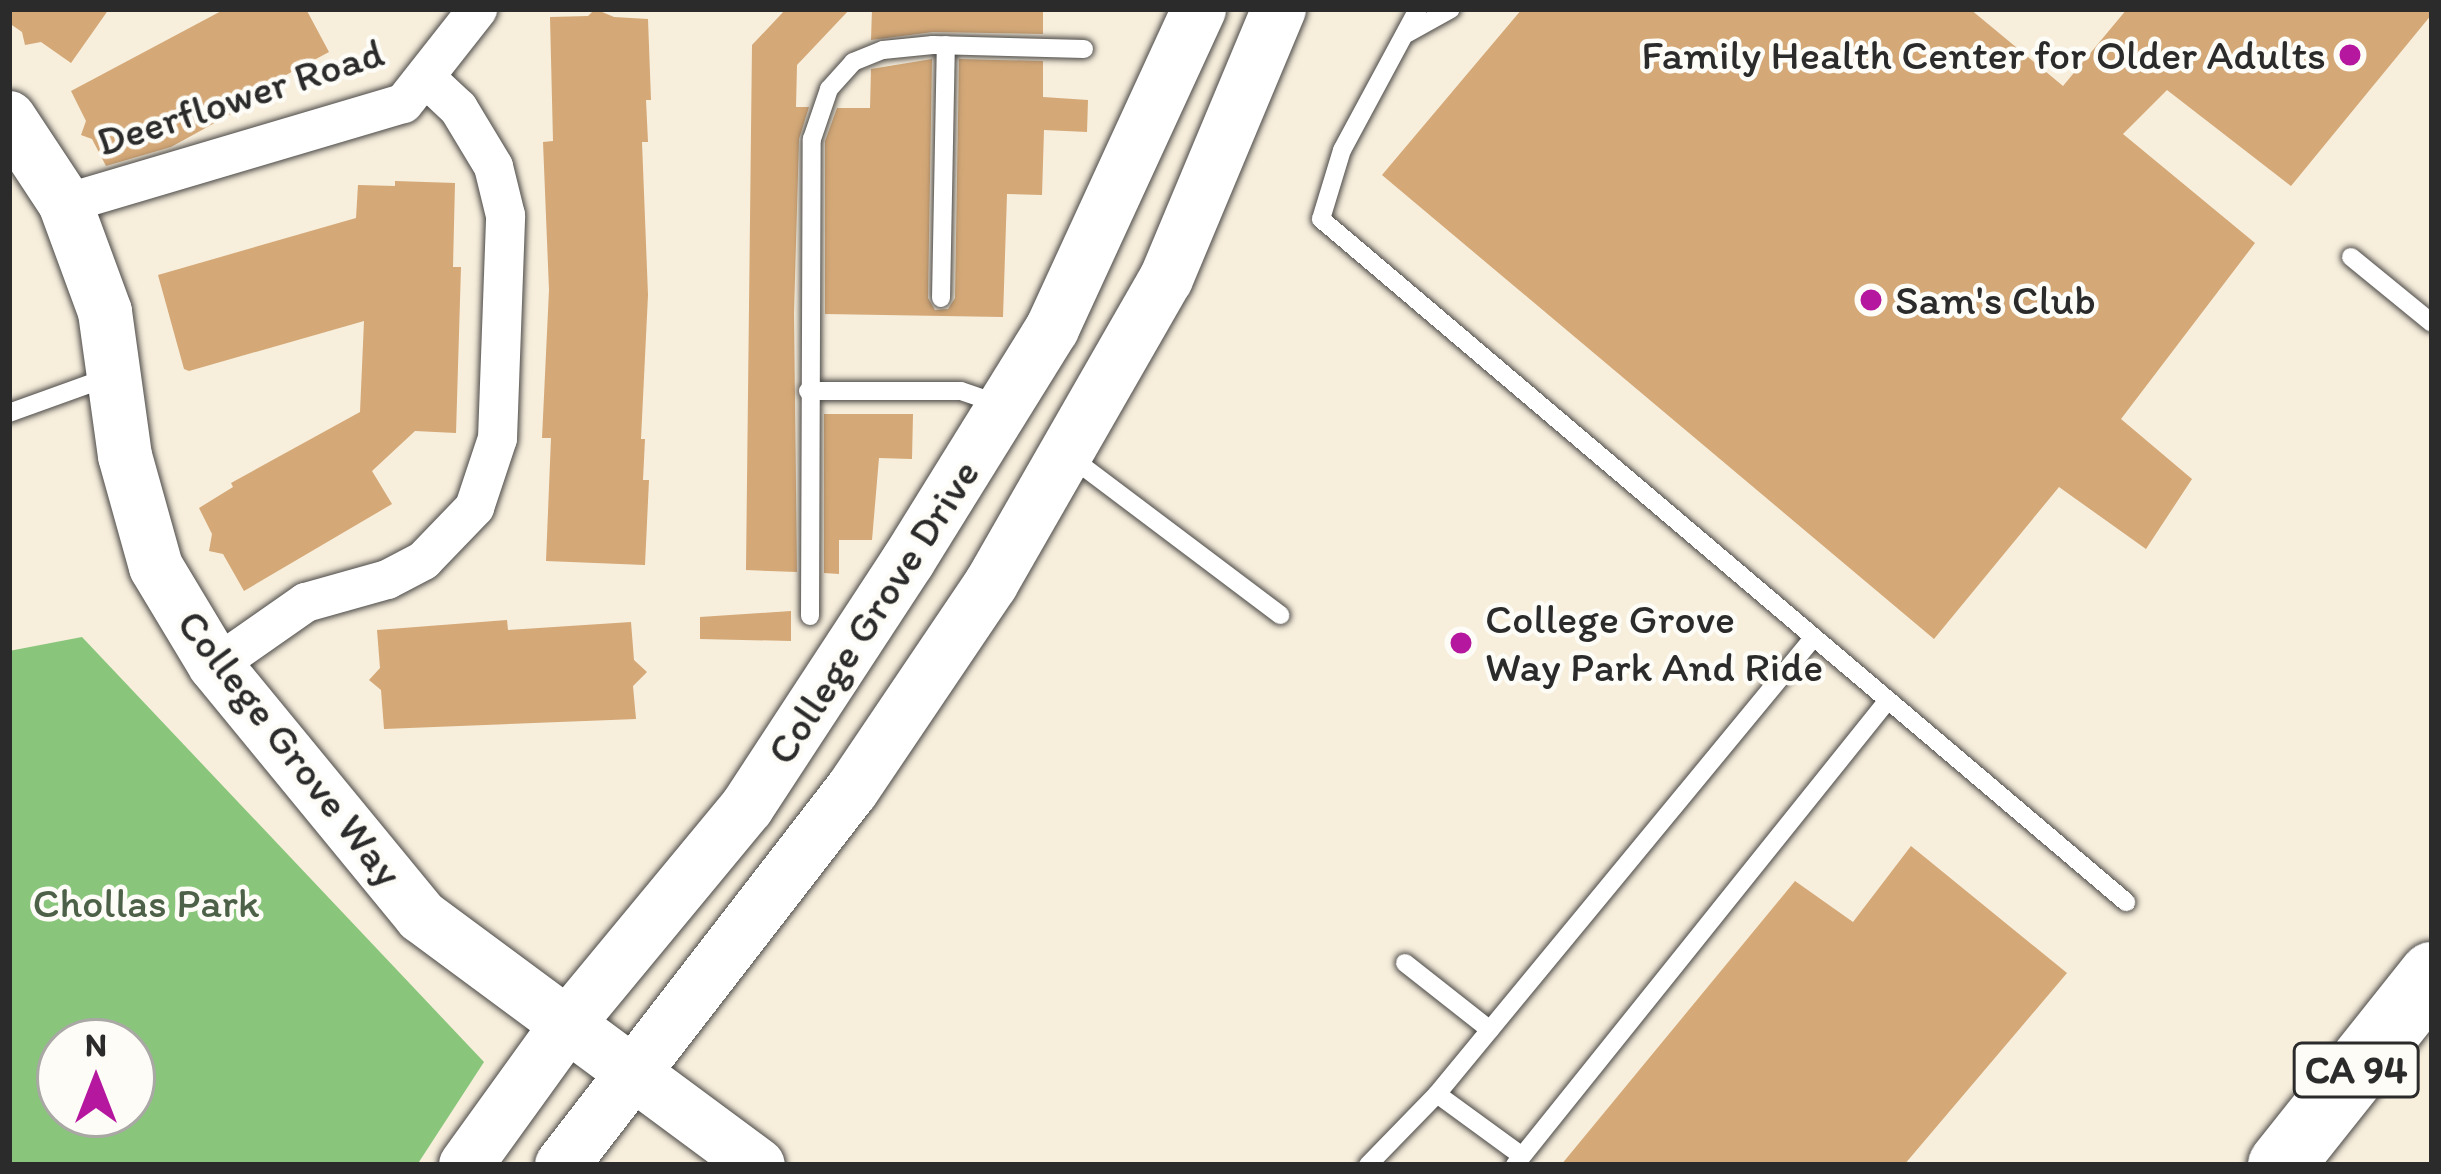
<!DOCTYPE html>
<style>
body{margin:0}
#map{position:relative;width:2441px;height:1174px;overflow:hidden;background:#f7eedc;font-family:Itim,sans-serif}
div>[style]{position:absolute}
.green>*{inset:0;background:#89c67c}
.building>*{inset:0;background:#d4a877}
.roads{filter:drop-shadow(0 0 3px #4a4846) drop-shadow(0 0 3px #4a4846)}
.lane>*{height:18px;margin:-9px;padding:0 9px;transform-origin:9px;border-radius:9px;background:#fff}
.street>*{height:39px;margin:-19.5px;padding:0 19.5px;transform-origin:19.5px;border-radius:19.5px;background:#fff}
.secondary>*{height:54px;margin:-27px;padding:0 27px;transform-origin:27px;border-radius:27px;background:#fff}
.highway>*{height:66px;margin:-33px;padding:0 33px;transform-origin:33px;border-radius:33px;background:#fff}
.dots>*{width:33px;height:33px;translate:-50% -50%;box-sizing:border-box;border:6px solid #fdfcf7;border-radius:50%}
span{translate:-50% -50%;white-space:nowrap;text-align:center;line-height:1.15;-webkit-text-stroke:9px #fdfcf7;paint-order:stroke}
.shield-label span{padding:3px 9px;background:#fdfcf7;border:3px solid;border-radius:9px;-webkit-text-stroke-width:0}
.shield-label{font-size:39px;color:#2b2b2b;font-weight:700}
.poi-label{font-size:42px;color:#2b2b2b}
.right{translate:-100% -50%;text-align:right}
.left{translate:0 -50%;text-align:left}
.street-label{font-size:42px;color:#2b2b2b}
.park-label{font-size:42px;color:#4c6147}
.frame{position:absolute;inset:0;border:12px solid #2b2b2b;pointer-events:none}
.north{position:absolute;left:36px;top:1018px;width:120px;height:120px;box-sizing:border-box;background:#fdfcf7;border:3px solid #a9a8a5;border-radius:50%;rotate:0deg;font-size:33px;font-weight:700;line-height:48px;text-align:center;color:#2b2b2b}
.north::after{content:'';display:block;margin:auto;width:42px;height:54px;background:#b5179e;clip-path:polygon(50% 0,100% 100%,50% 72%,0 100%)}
</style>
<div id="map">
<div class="green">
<i style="clip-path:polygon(evenodd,82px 637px,484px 1062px,417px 1165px,9px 1165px,9px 651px,82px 637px,60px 1042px,132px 1042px,132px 1114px,60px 1114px,60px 1042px)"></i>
</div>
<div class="building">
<i style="clip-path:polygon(9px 9px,109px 9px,71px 63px,41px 42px,25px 45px,22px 32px,9px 23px)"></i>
<i style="clip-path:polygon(225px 9px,306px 9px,329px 52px,256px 91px,260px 98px,171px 147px,106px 166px,92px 139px,81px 135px,86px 121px,71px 91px)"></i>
<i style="clip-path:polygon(595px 9px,614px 17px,648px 19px,651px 100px,646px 100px,648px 142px,642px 142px,648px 295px,641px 439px,645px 439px,643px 480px,649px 480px,645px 565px,546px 561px,551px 438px,542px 438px,549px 290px,543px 142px,553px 141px,550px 17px,588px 16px)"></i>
<i style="clip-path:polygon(786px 9px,850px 9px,797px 65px,796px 107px,809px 107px,799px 139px,794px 313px,797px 572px,746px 570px,752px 45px)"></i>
<i style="clip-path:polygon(872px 9px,1043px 9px,1043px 34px,933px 32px,871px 40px)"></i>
<i style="clip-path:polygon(1522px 9px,1970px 9px,2063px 86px,2127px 9px,2432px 9px,2432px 14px,2291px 186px,2167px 90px,2123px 134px,2255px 243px,2121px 419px,2192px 479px,2146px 549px,2059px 487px,1934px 639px,1382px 175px)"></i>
<i style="clip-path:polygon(932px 59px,928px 298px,935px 310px,948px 309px,955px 298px,959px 59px,1043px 61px,1043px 97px,1088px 100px,1087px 132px,1044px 130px,1042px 195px,1007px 194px,1003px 317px,825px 314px,825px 141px,837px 108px,870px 108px,871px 69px)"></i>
<i style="clip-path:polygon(395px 181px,455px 183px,453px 267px,461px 267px,456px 433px,415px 431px,372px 471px,392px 504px,244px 591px,223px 554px,209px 551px,212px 534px,199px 508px,233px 487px,231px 483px,360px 412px,364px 321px,189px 371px,184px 369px,158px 275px,356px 218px,358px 185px,395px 186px)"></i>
<i style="clip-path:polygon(824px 414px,913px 414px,912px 459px,879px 458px,872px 540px,839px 540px,839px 574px,824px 573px)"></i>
<i style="clip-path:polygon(791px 611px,791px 641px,700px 639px,700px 617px)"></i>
<i style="clip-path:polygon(507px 620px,508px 630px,631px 622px,634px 660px,647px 672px,633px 686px,636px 719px,384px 729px,381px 690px,369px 680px,380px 668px,377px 630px)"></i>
<i style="clip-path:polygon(1911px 846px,2067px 973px,1904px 1165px,1561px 1165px,1795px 881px,1853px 922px)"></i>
</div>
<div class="roads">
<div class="lane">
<i style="left:1418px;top:9px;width:160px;rotate:118.3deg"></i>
<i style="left:1342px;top:150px;width:72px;rotate:106.9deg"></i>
<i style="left:1321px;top:219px;width:1056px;rotate:40.31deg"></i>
<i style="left:1408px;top:33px;width:49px;rotate:-29.2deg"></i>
<i style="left:2351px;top:257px;width:104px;rotate:39.2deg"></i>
<i style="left:941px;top:298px;width:253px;rotate:-88.9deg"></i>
<i style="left:808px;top:391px;width:153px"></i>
<i style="left:961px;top:391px;width:40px;rotate:18.9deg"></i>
<i style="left:9px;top:413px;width:103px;rotate:-19.8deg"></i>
<i style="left:1068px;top:455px;width:266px;rotate:37deg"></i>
<i style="left:810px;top:616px;width:477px;rotate:-89.8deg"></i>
<i style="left:812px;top:139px;width:53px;rotate:-71.2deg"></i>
<i style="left:829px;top:89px;width:36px;rotate:-48deg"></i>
<i style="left:853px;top:62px;width:32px;rotate:-22deg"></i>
<i style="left:883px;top:50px;width:50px;rotate:-5.7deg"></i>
<i style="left:933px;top:45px;width:151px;rotate:1.5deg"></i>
<i style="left:1405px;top:963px;width:108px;rotate:38.2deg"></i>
<i style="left:1437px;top:1094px;width:105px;rotate:36.1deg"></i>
<i style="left:1368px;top:1165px;width:99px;rotate:-45.8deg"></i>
<i style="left:1437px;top:1094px;width:592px;rotate:-50.48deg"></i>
<i style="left:1515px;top:1165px;width:596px;rotate:-51.27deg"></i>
</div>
<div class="street">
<i style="left:65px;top:203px;width:352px;rotate:-16.5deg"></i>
<i style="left:403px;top:103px;width:120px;rotate:-51.8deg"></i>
<i style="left:215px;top:665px;width:110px;rotate:-35deg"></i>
<i style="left:305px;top:602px;width:85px;rotate:-15.7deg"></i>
<i style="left:387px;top:579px;width:41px;rotate:-27.8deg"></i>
<i style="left:423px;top:560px;width:74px;rotate:-46.1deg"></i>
<i style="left:474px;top:507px;width:73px;rotate:-71.6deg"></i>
<i style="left:497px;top:438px;width:223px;rotate:-87.9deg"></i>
<i style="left:505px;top:215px;width:50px;rotate:-103.8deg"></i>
<i style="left:493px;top:166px;width:68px;rotate:-121.1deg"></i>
<i style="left:458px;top:108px;width:44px;rotate:-136.8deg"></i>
</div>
<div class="secondary">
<i style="left:9px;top:118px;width:102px;rotate:56.6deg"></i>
<i style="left:65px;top:203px;width:116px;rotate:69.8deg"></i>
<i style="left:105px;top:312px;width:145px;rotate:82.1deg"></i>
<i style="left:125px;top:456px;width:115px;rotate:74.4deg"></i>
<i style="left:156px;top:567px;width:114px;rotate:59deg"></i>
<i style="left:215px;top:665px;width:325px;rotate:50.6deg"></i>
<i style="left:421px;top:916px;width:419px;rotate:36.5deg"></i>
<i style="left:466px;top:1165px;width:178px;rotate:-54.2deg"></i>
<i style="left:570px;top:1021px;width:278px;rotate:-50.4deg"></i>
<i style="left:747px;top:807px;width:294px;rotate:-56.8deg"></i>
<i style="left:908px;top:561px;width:273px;rotate:-58.2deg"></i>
<i style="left:1052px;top:329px;width:352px;rotate:-65.3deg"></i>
<i style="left:562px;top:1165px;width:474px;rotate:-52.3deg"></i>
<i style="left:852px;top:790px;width:249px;rotate:-56deg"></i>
<i style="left:991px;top:584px;width:352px;rotate:-60.2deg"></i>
<i style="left:1166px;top:279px;width:293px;rotate:-67.3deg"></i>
</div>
<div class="highway">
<i style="left:2281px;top:1165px;width:243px;rotate:-51.5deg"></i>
</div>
</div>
<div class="dots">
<i style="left:2350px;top:55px;background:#b5179e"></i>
<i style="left:1871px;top:300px;background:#b5179e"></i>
<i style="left:1461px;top:643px;background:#b5179e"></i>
</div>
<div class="shield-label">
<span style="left:2356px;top:1070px">CA 94</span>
</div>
<div class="poi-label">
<span class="right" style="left:2326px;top:55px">Family Health Center for Older Adults</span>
<span class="left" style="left:1895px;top:300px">Sam's Club</span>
<span class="left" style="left:1485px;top:643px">College Grove<br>Way Park And Ride</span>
</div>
<div class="street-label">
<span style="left:240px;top:97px;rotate:-18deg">Deerflower Road</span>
<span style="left:873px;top:612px;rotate:-57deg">College Grove Drive</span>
<span style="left:290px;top:748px;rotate:52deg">College Grove Way</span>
</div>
<div class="park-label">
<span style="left:146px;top:903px">Chollas Park</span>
</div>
<div class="frame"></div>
<div class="north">N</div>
</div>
